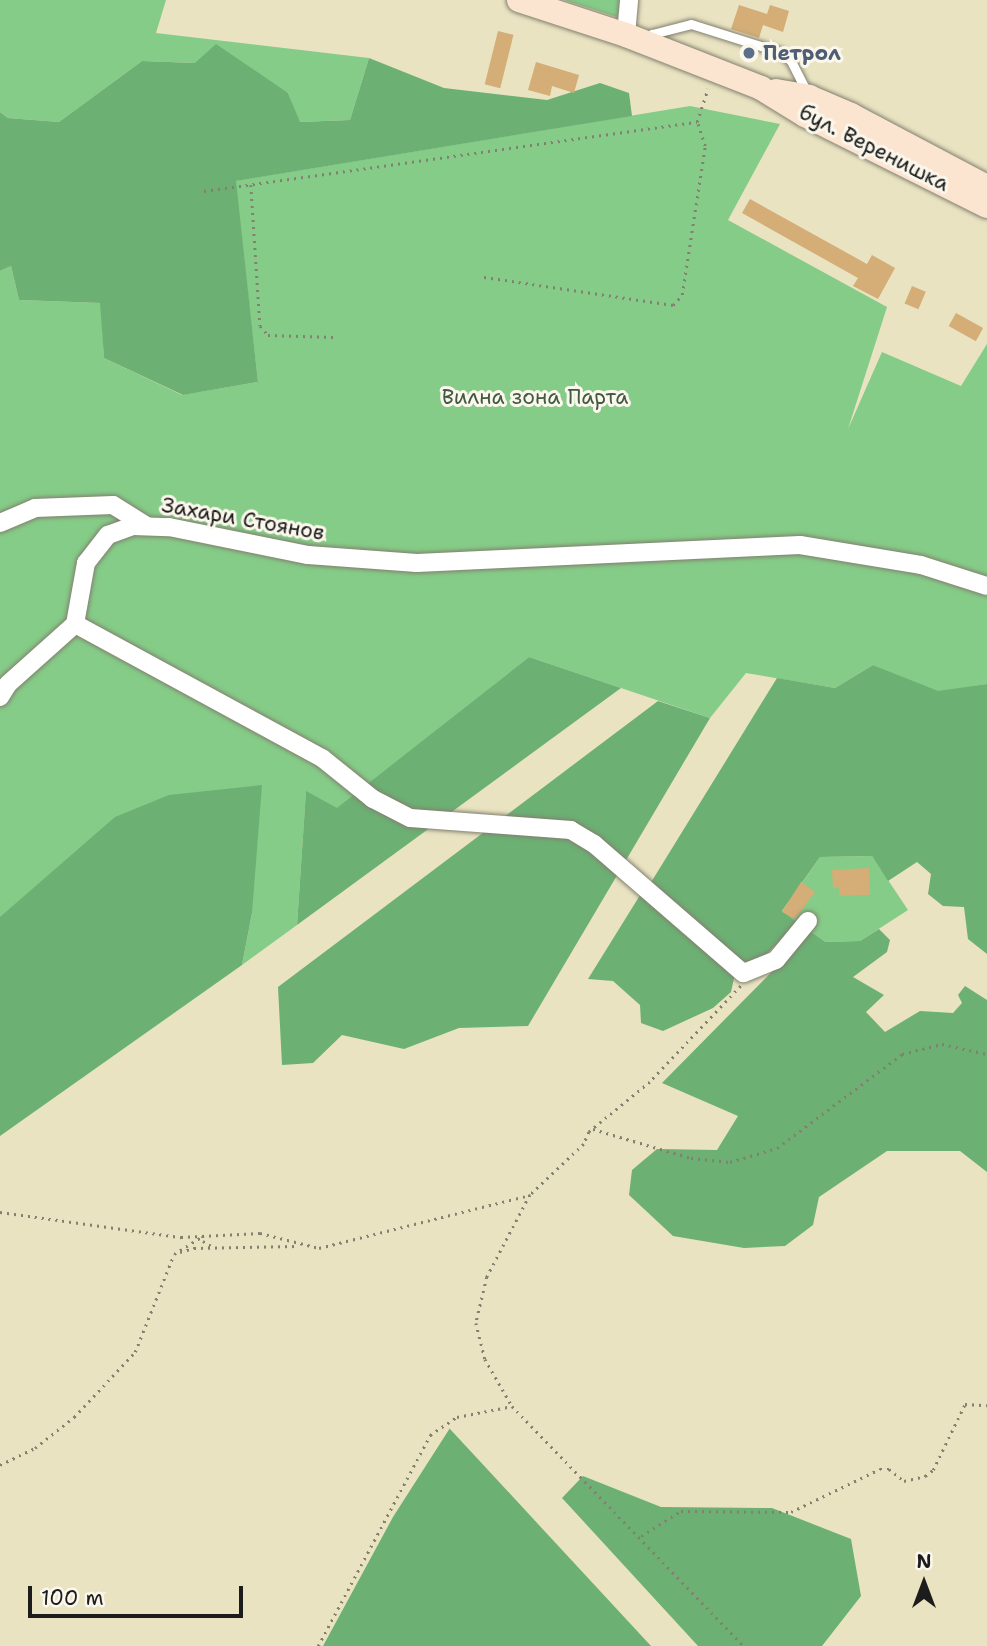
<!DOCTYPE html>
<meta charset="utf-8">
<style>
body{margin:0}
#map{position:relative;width:987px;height:1646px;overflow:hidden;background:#e9e3c2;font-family:"Shantell Sans",sans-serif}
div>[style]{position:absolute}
.green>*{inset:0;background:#85cc88}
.forest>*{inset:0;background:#6cb074}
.building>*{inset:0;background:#d4ad77;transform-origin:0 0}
.path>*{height:2.5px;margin-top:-1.25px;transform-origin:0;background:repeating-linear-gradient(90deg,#82806f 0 2px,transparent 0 7px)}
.roads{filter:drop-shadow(0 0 2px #82806f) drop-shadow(0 0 2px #82806f)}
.service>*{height:9px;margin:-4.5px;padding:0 4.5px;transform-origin:4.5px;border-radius:4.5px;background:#fff}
.minor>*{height:18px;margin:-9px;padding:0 9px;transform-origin:9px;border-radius:9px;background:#fff}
.secondary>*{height:24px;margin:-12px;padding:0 12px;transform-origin:12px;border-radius:12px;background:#fce5d0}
.dots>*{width:19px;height:19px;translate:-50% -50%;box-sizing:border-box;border:4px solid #fbf7ec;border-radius:50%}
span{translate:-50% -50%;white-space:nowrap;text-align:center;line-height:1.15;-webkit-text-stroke:6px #fbf7ec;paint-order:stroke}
.service-label{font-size:21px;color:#4e5e75;font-weight:700}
.left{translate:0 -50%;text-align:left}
.street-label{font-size:21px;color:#1c1c1c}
.park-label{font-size:21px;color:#415a42}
.north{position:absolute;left:889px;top:1548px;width:70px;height:70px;-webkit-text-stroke:5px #fbf7ec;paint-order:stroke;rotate:0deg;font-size:19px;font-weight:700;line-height:28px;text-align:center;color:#1c1c1c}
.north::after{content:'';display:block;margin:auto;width:24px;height:32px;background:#1c1c1c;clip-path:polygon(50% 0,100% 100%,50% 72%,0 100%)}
.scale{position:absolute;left:28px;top:1586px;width:215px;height:32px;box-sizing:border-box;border:4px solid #1c1c1c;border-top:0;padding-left:9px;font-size:21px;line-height:24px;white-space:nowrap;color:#1c1c1c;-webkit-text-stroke:5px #fbf7ec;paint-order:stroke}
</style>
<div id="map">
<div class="green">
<i style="clip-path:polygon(0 0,166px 0,156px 33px,369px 58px,350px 120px,299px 122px,288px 93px,195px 63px,142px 61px,59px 122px,8px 118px,0 112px)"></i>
<i style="clip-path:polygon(564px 0,624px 0,617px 17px)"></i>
<i style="clip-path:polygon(690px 106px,780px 124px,728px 220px,887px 307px,848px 429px,882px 352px,961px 386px,987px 344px,987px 684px,938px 692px,873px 665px,835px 688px,746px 673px,710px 718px,529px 657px,337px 809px,306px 792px,297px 925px,242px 965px,252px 913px,0 917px,0 271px,11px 266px,19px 300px,101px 303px,104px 358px,182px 395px,258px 382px,235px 181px)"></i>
<i style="clip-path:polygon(872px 856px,908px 910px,860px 941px,824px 942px,782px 912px,820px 857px)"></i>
</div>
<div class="forest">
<i style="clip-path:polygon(216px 44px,288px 93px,300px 122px,350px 120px,369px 58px,444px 88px,547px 100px,600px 83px,629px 93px,632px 116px,236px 181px,258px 382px,183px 395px,104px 358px,100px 303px,19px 300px,11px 266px,0 271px,0 112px,8px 118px,59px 122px,142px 61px,195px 63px)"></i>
<i style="clip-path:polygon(529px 657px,621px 688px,297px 925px,306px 791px,337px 808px)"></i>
<i style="clip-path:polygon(873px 665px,938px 691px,987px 684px,987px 954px,968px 939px,964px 907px,943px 906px,928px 894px,931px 874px,917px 862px,888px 881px,872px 856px,820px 857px,782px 911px,798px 923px,760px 961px,742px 962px,650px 884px,777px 678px,835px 688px)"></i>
<i style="clip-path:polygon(658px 701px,710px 718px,528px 1026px,459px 1028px,404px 1049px,342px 1035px,313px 1063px,282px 1065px,278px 987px)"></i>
<i style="clip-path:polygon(262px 785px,252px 913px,242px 965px,0 1136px,0 917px,115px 817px,169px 795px)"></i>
<i style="clip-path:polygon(642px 892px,735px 974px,731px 992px,713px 1008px,663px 1031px,641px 1023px,640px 1005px,613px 981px,588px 979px)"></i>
<i style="clip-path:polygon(879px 929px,890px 940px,887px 952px,853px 977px,884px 995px,866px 1012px,885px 1032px,920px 1011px,953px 1013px,962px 1003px,958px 995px,965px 986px,987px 1000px,987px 1172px,960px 1151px,887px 1151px,819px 1197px,813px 1225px,785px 1246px,744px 1248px,673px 1236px,629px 1195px,632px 1170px,657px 1149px,717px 1150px,738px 1116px,662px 1083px,811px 932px,825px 942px,860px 941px)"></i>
<i style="clip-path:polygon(450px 1428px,450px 1429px,651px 1646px,323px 1646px,393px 1517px)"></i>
<i style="clip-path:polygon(583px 1476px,661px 1507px,772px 1508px,851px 1539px,861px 1596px,822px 1646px,698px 1646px,562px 1498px)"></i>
</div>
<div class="building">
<i style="clip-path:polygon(739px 5px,767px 14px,770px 5px,789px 11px,783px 32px,763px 25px,759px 38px,731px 29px)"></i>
<i style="left:498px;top:31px;width:16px;height:55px;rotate:14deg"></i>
<i style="clip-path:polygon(536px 62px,579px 75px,574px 93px,552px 86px,550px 96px,528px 90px)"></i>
<i style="clip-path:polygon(750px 199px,867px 264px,872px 255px,895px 268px,878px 299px,853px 286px,858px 278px,742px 213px)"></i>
<i style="left:912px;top:286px;width:15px;height:19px;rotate:23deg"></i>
<i style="left:956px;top:313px;width:31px;height:15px;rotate:29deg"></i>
<i style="clip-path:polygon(869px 868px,870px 895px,839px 896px,839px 888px,833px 888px,832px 870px)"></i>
<i style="clip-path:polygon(801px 882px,815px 892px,795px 919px,782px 912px)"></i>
</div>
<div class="path">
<i style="left:251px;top:185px;width:141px;rotate:86.3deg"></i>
<i style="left:260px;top:326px;width:12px;rotate:48deg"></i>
<i style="left:268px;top:335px;width:66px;rotate:1.7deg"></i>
<i style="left:204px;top:191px;width:498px;rotate:-8deg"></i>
<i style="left:697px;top:122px;width:35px;rotate:-72deg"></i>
<i style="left:484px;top:277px;width:191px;rotate:8.4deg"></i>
<i style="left:673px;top:305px;width:13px;rotate:-48deg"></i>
<i style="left:682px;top:295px;width:151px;rotate:-81.2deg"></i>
<i style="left:705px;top:146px;width:25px;rotate:-108deg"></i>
<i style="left:741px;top:986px;width:132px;rotate:133.5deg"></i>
<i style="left:650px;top:1082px;width:79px;rotate:140.7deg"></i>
<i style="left:589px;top:1132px;width:13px;rotate:113deg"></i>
<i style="left:584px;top:1144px;width:74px;rotate:136.6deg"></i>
<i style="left:530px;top:1195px;width:93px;rotate:117.7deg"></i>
<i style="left:487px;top:1277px;width:47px;rotate:103.4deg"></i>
<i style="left:476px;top:1323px;width:37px;rotate:76deg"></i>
<i style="left:485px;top:1359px;width:54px;rotate:60.1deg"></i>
<i style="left:512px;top:1406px;width:334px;rotate:46deg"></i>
<i style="left:593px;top:1129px;width:102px;rotate:16.5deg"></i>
<i style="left:691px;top:1158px;width:39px;rotate:6deg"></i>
<i style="left:730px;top:1162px;width:49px;rotate:-16.6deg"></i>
<i style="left:777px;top:1148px;width:156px;rotate:-36.9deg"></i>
<i style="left:902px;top:1054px;width:41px;rotate:-14deg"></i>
<i style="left:942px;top:1044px;width:46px;rotate:12.5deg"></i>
<i style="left:0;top:1212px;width:183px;rotate:7.9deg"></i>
<i style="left:181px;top:1237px;width:79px;rotate:-2.9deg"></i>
<i style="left:260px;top:1233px;width:61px;rotate:14.3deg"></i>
<i style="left:319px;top:1248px;width:218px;rotate:-14.1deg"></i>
<i style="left:203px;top:1236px;width:5px;rotate:90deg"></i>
<i style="left:203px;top:1241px;width:12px;rotate:31deg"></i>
<i style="left:180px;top:1252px;width:15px;rotate:-16deg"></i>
<i style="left:194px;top:1248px;width:105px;rotate:-1.1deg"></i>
<i style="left:0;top:1465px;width:39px;rotate:-26deg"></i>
<i style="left:35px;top:1448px;width:50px;rotate:-38.5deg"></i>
<i style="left:74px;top:1417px;width:89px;rotate:-46.8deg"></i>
<i style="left:135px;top:1352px;width:105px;rotate:-68.3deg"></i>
<i style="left:174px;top:1254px;width:32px;rotate:-32deg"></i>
<i style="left:641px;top:1536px;width:47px;rotate:-32deg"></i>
<i style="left:681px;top:1511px;width:110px;rotate:0.5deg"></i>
<i style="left:791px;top:1512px;width:99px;rotate:-25.8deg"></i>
<i style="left:880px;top:1469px;width:9px"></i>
<i style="left:889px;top:1469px;width:19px;rotate:39deg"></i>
<i style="left:904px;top:1481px;width:22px;rotate:-13deg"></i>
<i style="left:925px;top:1476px;width:10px;rotate:-37deg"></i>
<i style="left:933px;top:1470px;width:73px;rotate:-64.1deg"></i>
<i style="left:965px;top:1404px;width:22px;rotate:3deg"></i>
<i style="left:318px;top:1646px;width:239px;rotate:-62deg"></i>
<i style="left:430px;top:1435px;width:32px;rotate:-34deg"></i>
<i style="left:457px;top:1417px;width:56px;rotate:-11.3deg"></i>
</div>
<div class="roads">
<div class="service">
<i style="left:649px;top:40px;width:7px;rotate:-63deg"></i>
<i style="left:652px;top:34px;width:40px;rotate:-14.4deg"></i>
<i style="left:691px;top:24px;width:93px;rotate:17.5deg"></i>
<i style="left:780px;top:52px;width:14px;rotate:39deg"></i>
<i style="left:791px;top:61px;width:38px;rotate:63deg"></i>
</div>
<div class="minor">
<i style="left:626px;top:35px;width:35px;rotate:-85deg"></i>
<i style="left:0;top:523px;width:38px;rotate:-23deg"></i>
<i style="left:35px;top:508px;width:78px;rotate:-2.2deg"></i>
<i style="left:113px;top:505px;width:39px;rotate:32deg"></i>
<i style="left:0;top:697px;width:15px;rotate:-58deg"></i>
<i style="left:8px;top:684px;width:90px;rotate:-41.8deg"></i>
<i style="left:808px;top:921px;width:50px;rotate:129.4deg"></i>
<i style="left:776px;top:960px;width:35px;rotate:158deg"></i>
<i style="left:743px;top:973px;width:197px;rotate:-139.1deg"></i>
<i style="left:594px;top:844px;width:27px;rotate:-149deg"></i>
<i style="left:571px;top:830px;width:161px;rotate:-175.7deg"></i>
<i style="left:410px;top:818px;width:42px;rotate:-152.8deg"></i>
<i style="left:373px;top:799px;width:65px;rotate:-141.2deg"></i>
<i style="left:322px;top:758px;width:281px;rotate:-151.5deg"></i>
<i style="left:75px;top:624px;width:62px;rotate:-79.8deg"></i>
<i style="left:86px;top:563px;width:36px;rotate:-52deg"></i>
<i style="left:108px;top:535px;width:27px;rotate:-20deg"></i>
<i style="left:133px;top:526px;width:36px;rotate:2deg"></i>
<i style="left:169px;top:527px;width:142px;rotate:11.4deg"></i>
<i style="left:308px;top:555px;width:109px;rotate:4.2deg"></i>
<i style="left:417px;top:563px;width:383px;rotate:-2.7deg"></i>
<i style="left:800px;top:545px;width:123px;rotate:9.4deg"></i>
<i style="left:921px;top:565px;width:69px;rotate:17.7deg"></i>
</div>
<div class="secondary">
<i style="left:519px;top:0;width:113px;rotate:18.1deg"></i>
<i style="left:626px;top:35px;width:145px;rotate:21.4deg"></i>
<i style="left:761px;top:88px;width:52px;rotate:31.5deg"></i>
<i style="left:805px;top:115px;width:203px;rotate:26.6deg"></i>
<i style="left:776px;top:91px;width:34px;rotate:10deg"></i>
<i style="left:809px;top:97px;width:46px;rotate:23.2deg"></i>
<i style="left:851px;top:115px;width:154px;rotate:27.9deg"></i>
</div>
</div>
<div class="dots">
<i style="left:749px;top:53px;background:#5c6f8a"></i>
</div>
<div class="service-label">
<span class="left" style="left:763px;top:53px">Петрол</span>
</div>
<div class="street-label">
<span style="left:874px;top:148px;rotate:27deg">бул. Веренишка</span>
<span style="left:243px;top:519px;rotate:10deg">Захари Стоянов</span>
</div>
<div class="park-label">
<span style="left:535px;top:397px">Вилна зона Парта</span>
</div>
<div class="north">N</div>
<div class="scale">100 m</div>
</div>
